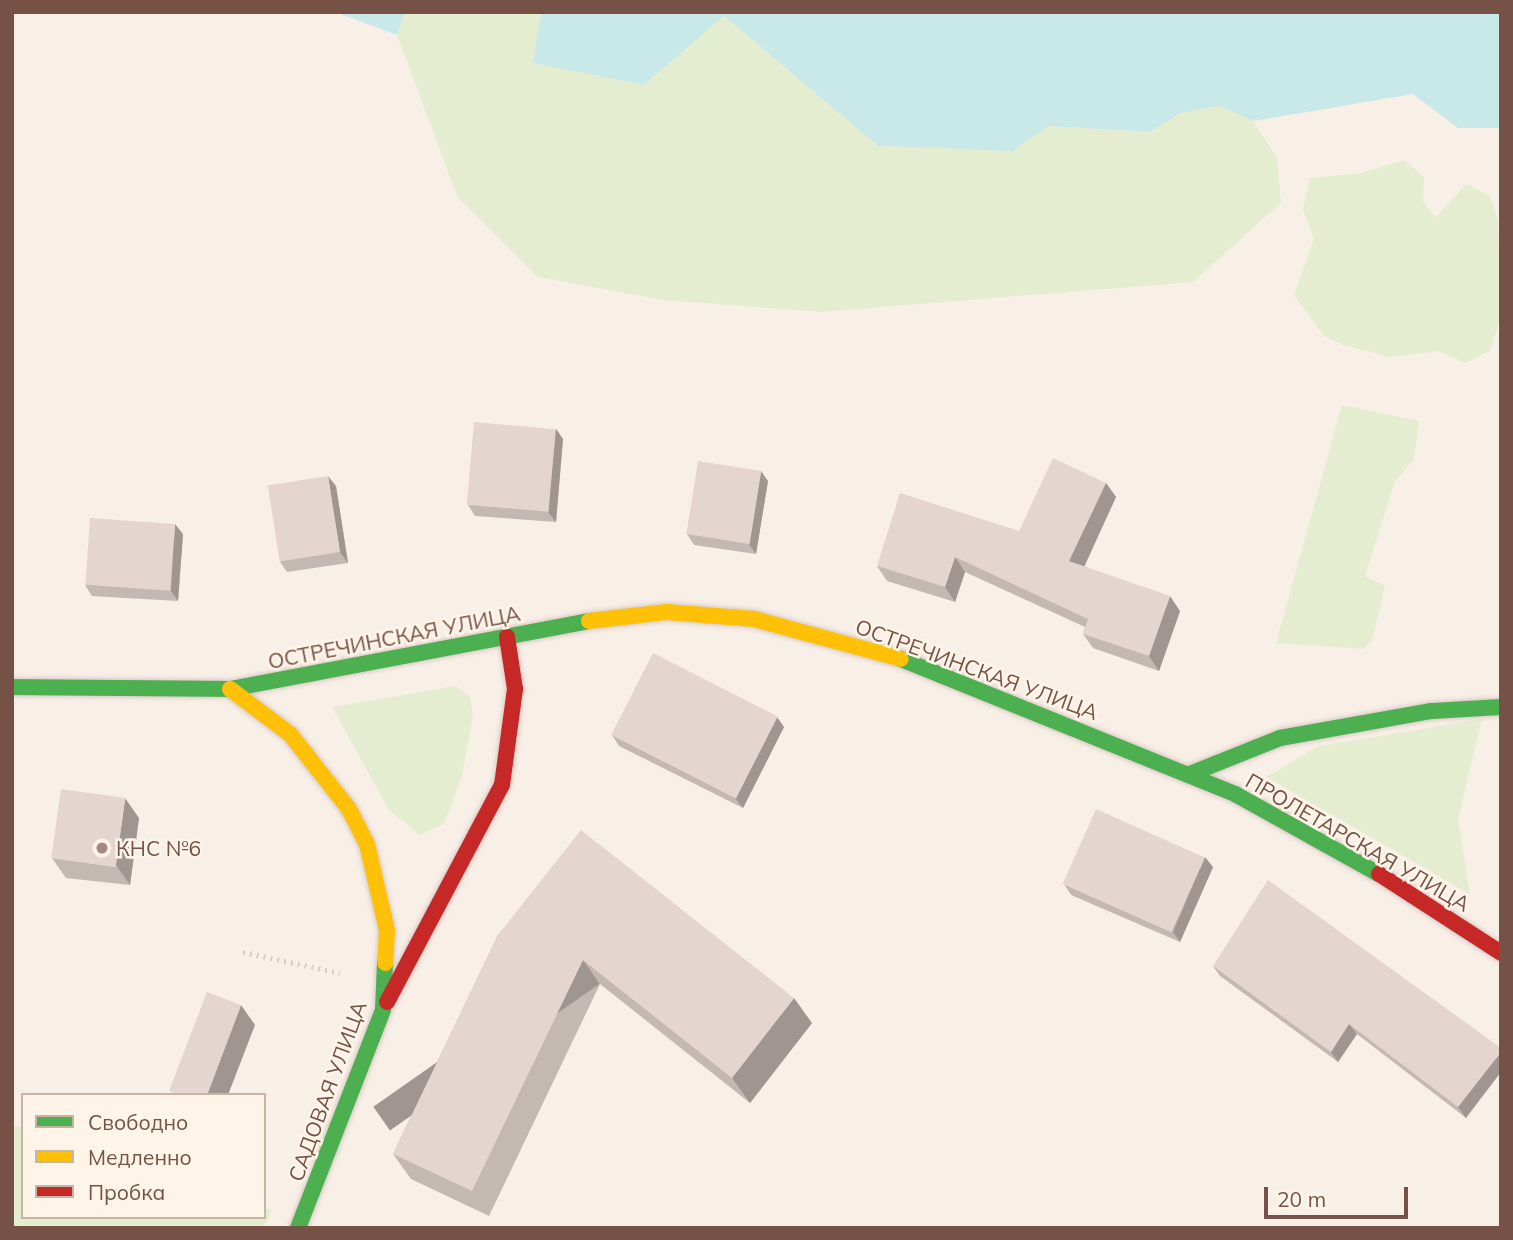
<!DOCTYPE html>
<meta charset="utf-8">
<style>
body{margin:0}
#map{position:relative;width:1513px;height:1240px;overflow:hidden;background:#f8efe7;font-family:Mulish,sans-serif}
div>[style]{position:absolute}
.green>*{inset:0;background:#e5edd1}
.water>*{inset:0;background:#c8e9e8}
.path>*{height:4.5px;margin-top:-2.25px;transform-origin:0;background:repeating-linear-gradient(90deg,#d8cdc8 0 2px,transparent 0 7px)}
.roads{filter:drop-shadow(0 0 2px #d8cac4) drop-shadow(0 0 2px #d8cac4)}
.fast>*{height:16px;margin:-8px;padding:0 8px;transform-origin:8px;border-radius:8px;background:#4caf50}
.slow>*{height:16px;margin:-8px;padding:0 8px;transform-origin:8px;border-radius:8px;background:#ffc107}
.jam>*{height:16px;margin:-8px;padding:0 8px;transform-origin:8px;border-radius:8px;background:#c62828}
.wall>*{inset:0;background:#c4b8b2}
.shaded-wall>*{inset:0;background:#a09691;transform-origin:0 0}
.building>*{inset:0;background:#e4d6cf;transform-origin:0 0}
.dots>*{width:19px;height:19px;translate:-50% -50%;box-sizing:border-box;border:4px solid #fff4e8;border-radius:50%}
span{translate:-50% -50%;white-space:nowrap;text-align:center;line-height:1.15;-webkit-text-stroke:5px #fff4e8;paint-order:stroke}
.street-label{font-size:21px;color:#765246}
.poi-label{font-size:21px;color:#765246}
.left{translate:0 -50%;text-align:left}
.frame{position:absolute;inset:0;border:14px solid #765246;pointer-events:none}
.legend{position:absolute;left:21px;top:1093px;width:245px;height:126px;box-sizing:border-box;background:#fff4e8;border:2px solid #c8b3a7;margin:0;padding:9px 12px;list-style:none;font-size:21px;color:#765246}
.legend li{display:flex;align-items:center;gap:14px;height:35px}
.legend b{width:35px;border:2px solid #c8b3a7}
.scale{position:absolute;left:1264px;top:1187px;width:144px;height:32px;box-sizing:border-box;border:4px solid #765246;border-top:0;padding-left:9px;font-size:21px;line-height:24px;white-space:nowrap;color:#765246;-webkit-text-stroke:5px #fff4e8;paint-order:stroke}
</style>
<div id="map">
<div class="green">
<i style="clip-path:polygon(405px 12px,541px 12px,534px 63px,644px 85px,724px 16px,878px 146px,1013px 151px,1047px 126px,1150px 132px,1181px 113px,1220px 106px,1253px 121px,1277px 158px,1281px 203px,1193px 282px,821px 312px,663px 300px,538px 277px,457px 196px,397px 35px)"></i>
<i style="clip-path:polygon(1404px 160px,1424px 177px,1423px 202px,1436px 217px,1466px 184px,1490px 196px,1498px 219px,1501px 316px,1490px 351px,1465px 363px,1438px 351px,1390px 357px,1343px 345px,1323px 335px,1294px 295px,1314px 239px,1303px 209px,1310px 178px,1362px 173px)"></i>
<i style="clip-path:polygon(1342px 405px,1419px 421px,1414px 459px,1395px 481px,1365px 576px,1385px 586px,1372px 641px,1364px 649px,1276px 643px)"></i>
<i style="clip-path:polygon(456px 686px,470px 697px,473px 716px,462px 776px,444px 824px,420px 835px,389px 810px,332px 707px)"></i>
<i style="clip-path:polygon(1482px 719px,1458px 819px,1470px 894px,1266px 777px,1319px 746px)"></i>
<i style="clip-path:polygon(12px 1125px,23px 1128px,23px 1217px,264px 1217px,264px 1208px,272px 1210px,264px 1228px,12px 1228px)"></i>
</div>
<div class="water">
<i style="clip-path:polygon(335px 12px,405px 12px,397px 35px)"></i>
<i style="clip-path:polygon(541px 12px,1501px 12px,1501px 128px,1458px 128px,1413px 94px,1253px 121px,1220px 106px,1181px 113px,1150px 132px,1048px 126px,1013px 151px,878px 146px,724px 16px,644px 85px,533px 63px)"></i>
</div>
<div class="path">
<i style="left:243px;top:952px;width:99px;rotate:12.2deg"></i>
</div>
<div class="roads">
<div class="fast">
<i style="left:901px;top:659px;width:360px;rotate:22deg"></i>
<i style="left:1235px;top:794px;width:165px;rotate:29.1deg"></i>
<i style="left:12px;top:687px;width:218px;rotate:0.5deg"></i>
<i style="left:230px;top:689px;width:365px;rotate:-10.7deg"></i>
<i style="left:1190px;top:774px;width:97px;rotate:-21.8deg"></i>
<i style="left:1280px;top:738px;width:154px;rotate:-10.1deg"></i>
<i style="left:1432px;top:711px;width:69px;rotate:-3.3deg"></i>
<i style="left:298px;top:1228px;width:234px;rotate:-68.7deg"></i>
<i style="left:383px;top:1010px;width:47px;rotate:-87.6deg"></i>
</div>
<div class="slow">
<i style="left:589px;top:621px;width:79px;rotate:-6.6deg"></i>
<i style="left:667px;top:612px;width:87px;rotate:4.6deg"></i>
<i style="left:754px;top:619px;width:152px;rotate:15.2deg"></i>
<i style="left:230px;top:689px;width:75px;rotate:36.9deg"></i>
<i style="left:290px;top:734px;width:95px;rotate:51.8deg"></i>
<i style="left:349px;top:809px;width:39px;rotate:63deg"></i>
<i style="left:367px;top:844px;width:88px;rotate:76.9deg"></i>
<i style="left:387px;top:930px;width:33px;rotate:93deg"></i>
</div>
<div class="jam">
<i style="left:1379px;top:874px;width:145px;rotate:32.9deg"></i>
<i style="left:387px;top:1002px;width:246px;rotate:-62.1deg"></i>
<i style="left:502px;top:785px;width:97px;rotate:-82.3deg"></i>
<i style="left:515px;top:689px;width:53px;rotate:-98.7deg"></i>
</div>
</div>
<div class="wall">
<i style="clip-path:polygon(556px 429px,563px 439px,556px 522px,475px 516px,468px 505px)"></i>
<i style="clip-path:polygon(768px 481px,756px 554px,694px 545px,687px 534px)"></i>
<i style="clip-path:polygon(1106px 483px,1116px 497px,1084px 566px,1180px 611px,1159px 671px,1093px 648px,1083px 634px,1085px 627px,965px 572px,955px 602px,887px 581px,877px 566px,1019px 531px)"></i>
<i style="clip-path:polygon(336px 486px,348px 563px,287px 572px,280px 562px)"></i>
<i style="clip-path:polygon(183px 534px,178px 601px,92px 596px,85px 585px)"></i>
<i style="clip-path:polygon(784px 727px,743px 808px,619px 746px,612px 735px)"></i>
<i style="clip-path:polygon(139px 818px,130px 885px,66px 878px,52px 858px)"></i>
<i style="clip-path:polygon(1213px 867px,1180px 942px,1071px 895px,1064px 884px)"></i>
<i style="clip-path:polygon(498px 935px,812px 1023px,750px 1103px,600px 984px,489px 1216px,411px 1179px,393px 1154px)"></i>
<i style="clip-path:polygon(1213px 966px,1501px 1048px,1466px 1118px,1357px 1034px,1338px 1062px,1220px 976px)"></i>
</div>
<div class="shaded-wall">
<i style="clip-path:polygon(556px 429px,563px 439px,556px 522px,548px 512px)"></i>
<i style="clip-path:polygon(761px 471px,768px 481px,756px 554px,749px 544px)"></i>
<i style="clip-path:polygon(328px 476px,336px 486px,348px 563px,340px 552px)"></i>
<i style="clip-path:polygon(1106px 483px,1116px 497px,1080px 576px,1069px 561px)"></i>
<i style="clip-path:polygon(175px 524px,183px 534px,178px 601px,171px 591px)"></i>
<i style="clip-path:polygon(955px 557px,965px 572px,955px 602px,945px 587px)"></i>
<i style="clip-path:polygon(1170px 596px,1180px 611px,1159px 671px,1149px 656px)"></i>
<i style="clip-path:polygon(777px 717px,784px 727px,743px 808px,735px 798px)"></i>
<i style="clip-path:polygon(125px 798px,139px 818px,130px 885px,116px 865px)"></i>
<i style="clip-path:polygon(1205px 857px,1213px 867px,1180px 942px,1173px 932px)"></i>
<i style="left:583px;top:960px;width:29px;height:256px;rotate:55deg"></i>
<i style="clip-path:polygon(794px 998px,812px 1023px,750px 1103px,732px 1078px)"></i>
<i style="clip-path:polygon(241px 1005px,255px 1025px,228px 1095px,207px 1095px)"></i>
<i style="clip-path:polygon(1349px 1024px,1357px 1034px,1338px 1062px,1331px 1052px)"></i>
<i style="clip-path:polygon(1501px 1052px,1501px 1072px,1466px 1118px,1458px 1107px)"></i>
</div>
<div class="building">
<i style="left:474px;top:422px;width:82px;height:83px;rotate:5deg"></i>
<i style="clip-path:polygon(1053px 458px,1106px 483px,1069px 561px,1170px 596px,1149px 656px,1083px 634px,1088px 619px,955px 557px,945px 587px,877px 566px,900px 493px,1019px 531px)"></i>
<i style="left:698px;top:461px;width:64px;height:74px;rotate:9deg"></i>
<i style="left:328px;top:476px;width:77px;height:61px;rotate:81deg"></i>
<i style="left:90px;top:518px;width:85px;height:67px;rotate:4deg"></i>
<i style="left:653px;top:653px;width:140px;height:92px;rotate:27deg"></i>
<i style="left:61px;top:789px;width:65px;height:70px;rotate:8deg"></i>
<i style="left:1096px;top:809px;width:119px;height:82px;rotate:24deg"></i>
<i style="clip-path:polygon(581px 830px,794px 998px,732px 1078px,583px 960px,472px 1191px,393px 1154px,498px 935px)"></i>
<i style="clip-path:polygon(1268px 880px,1501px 1048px,1501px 1052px,1458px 1107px,1349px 1024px,1331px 1052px,1213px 966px)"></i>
<i style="clip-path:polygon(207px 992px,241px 1005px,207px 1095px,180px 1095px,169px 1091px)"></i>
</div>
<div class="dots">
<i style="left:102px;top:848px;background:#a4897e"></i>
</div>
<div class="street-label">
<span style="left:394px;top:637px;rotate:-11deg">ОСТРЕЧИНСКАЯ УЛИЦА</span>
<span style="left:977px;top:669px;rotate:20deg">ОСТРЕЧИНСКАЯ УЛИЦА</span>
<span style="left:1358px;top:842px;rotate:30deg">ПРОЛЕТАРСКАЯ УЛИЦА</span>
<span style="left:327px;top:1091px;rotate:-70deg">САДОВАЯ УЛИЦА</span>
</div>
<div class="poi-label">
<span class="left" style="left:116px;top:848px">КНС №6</span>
</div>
<div class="frame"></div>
<ul class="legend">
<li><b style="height:9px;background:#4caf50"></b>Свободно</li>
<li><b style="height:9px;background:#ffc107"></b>Медленно</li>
<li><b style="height:9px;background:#c62828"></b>Пробка</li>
</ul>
<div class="scale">20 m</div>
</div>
